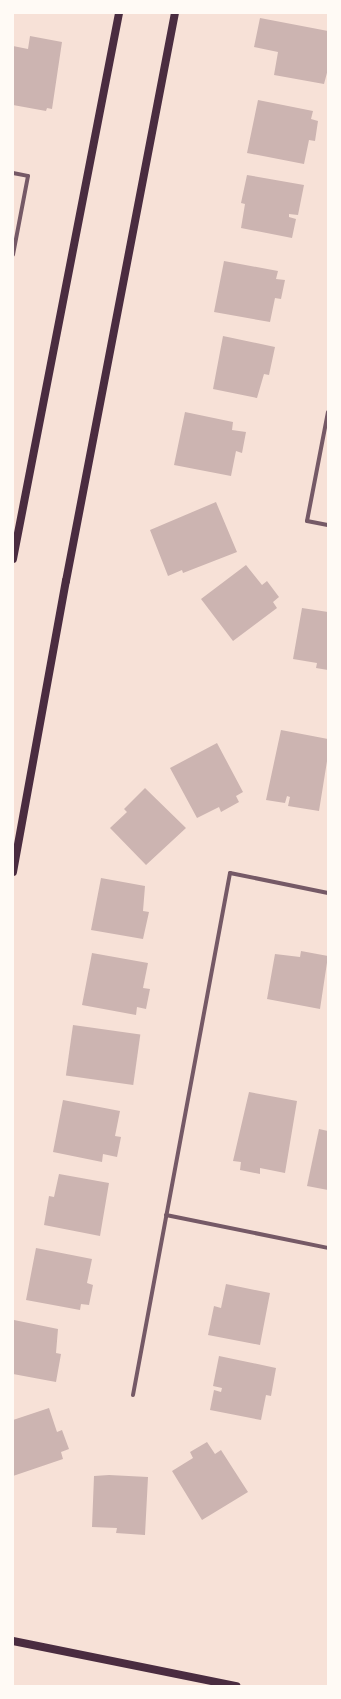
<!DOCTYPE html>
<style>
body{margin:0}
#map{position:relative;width:341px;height:1699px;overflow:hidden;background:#f7e1d7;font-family:"PT Sans Narrow",sans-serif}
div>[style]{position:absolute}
.building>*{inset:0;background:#ccb4b1;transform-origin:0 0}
.minor>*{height:4px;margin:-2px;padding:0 2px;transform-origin:2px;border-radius:2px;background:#755966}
.secondary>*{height:8px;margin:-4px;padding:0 4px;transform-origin:4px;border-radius:4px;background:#4a2c40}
span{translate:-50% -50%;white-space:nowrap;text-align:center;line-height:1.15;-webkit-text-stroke:3.5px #fffaf5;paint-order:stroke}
.frame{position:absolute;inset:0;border:14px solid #fffaf5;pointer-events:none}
</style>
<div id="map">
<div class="building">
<i style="clip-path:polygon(260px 18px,328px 31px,328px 69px,324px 84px,274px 75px,278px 52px,254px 47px)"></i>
<i style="clip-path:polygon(30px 36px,62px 42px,52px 109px,47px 108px,46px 111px,13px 105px,13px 46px,28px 49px)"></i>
<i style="clip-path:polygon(258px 100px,313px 111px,311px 119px,318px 121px,315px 141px,309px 140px,304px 164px,247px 153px)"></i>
<i style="clip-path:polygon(247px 175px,304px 185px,298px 215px,289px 214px,289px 217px,296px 219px,292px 238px,241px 228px,245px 204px,241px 203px)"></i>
<i style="clip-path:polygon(224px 261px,278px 271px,276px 279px,285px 280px,281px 299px,275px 298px,270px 322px,214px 312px)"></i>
<i style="clip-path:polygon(223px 336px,275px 347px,269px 375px,264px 374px,257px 398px,213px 389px)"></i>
<i style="clip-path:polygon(185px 412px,233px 422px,232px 430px,246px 432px,242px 453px,236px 451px,231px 476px,174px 465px)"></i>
<i style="clip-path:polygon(216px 502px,237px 552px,183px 573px,182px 570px,168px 576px,150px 530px)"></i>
<i style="clip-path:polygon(246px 565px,262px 585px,267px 581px,279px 597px,273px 602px,277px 608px,233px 641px,201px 599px)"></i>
<i style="clip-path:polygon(302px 608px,328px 612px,328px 670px,316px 668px,317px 663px,293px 659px)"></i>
<i style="clip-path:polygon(281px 730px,328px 739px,328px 755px,319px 811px,288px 806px,290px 797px,287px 796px,285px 803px,266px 800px)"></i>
<i style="clip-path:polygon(217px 743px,243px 792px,236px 796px,239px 802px,221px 812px,219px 807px,197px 818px,170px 768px)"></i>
<i style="clip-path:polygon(145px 788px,186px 828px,146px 865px,110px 828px,127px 812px,124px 809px)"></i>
<i style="clip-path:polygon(101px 878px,145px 886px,143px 911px,149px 912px,143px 939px,91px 930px)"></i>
<i style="clip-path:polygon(301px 951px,328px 956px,320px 1009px,267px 999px,275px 954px,300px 957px)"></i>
<i style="clip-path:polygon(92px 953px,148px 963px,143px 988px,150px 989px,146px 1009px,137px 1007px,136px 1015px,82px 1005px)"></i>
<i style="left:73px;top:1025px;width:68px;height:51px;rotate:8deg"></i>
<i style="clip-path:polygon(249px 1092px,297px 1101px,285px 1173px,260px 1168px,260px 1174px,240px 1170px,241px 1162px,233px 1161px)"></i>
<i style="clip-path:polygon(63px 1100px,120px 1111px,115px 1136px,121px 1137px,117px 1157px,103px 1154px,102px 1162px,53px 1152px)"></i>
<i style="clip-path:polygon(319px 1129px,328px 1131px,328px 1190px,307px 1186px)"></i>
<i style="clip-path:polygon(59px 1174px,109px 1183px,100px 1236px,44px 1225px,49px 1196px,54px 1197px)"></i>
<i style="clip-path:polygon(36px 1248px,92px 1259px,87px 1283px,93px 1285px,89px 1305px,81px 1304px,80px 1310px,26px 1300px)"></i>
<i style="clip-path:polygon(226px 1284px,270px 1293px,260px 1345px,208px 1335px,214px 1306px,221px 1308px)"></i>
<i style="clip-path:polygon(14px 1320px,58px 1329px,56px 1353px,61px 1354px,56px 1382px,13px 1374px)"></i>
<i style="clip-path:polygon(219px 1356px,276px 1368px,271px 1396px,266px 1395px,261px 1420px,210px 1410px,214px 1390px,221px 1392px,222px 1388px,213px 1386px)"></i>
<i style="clip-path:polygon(49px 1408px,57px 1432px,62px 1430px,69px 1449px,61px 1452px,63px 1459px,13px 1476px,13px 1420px)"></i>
<i style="clip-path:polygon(207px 1442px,215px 1454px,221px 1450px,248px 1492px,202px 1520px,172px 1471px,193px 1458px,190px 1452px)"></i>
<i style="clip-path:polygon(109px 1475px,148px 1477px,145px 1535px,116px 1533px,117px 1528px,92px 1527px,94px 1476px)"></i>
</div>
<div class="minor">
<i style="left:13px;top:173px;width:15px;rotate:11deg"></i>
<i style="left:28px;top:176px;width:80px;rotate:100.8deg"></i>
<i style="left:328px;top:412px;width:111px;rotate:100.9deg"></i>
<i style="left:307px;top:521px;width:21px;rotate:11deg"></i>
<i style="left:166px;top:1215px;width:165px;rotate:11.5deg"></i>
<i style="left:133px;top:1395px;width:531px;rotate:-79.47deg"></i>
<i style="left:230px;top:873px;width:100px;rotate:11.5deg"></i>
</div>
<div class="secondary">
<i style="left:13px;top:559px;width:556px;rotate:-79.01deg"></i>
<i style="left:13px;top:872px;width:296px;rotate:-79.7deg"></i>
<i style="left:66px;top:581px;width:578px;rotate:-79.14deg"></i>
<i style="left:13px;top:1641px;width:228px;rotate:11.4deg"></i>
</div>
<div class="frame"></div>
</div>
